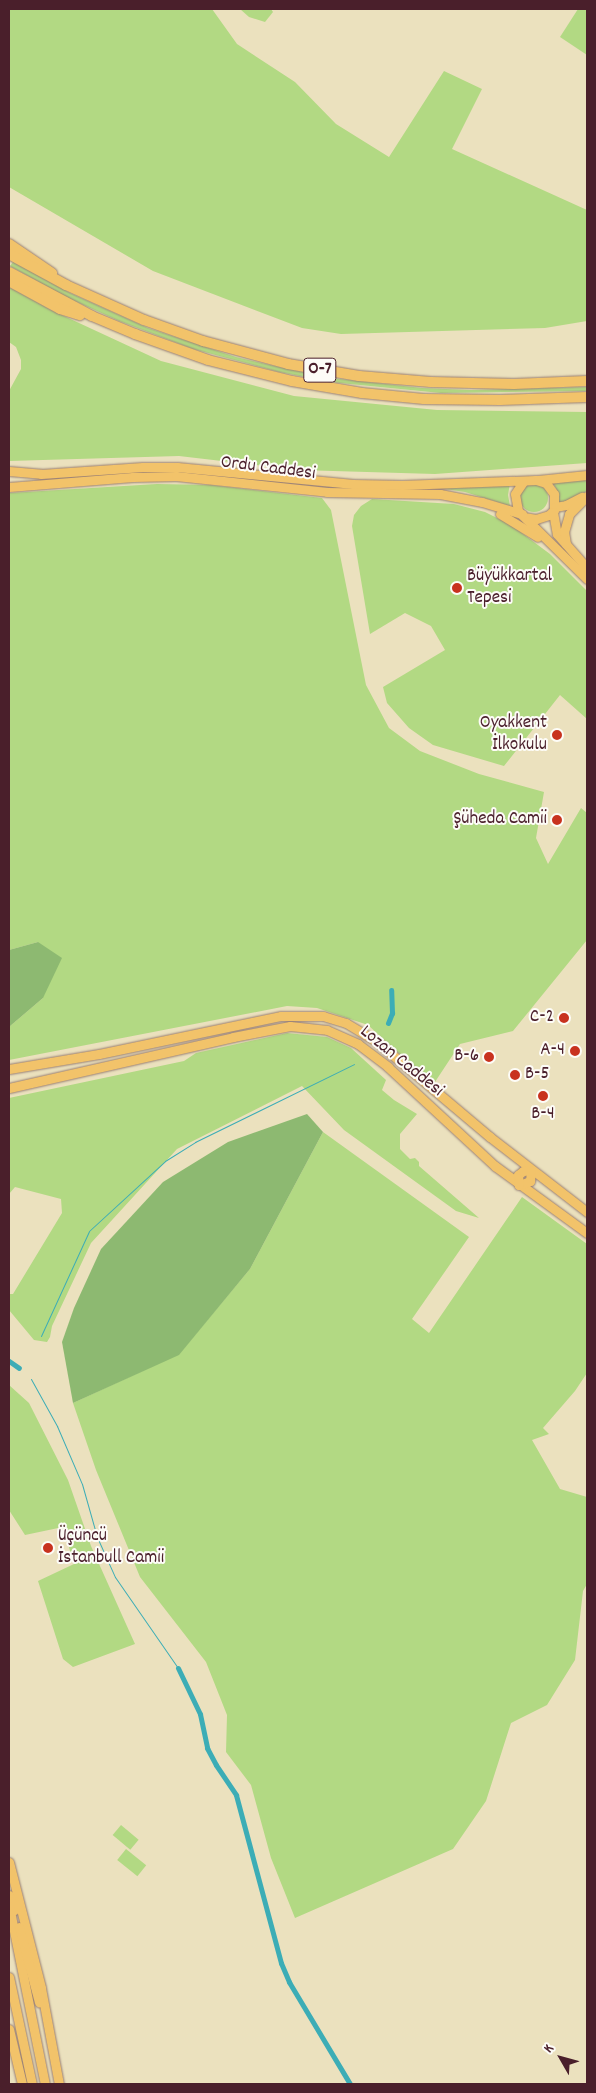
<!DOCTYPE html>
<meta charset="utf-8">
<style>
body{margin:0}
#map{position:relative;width:596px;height:2093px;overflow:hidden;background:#ebe1be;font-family:Dekko,sans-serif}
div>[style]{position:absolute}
.green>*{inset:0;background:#b2d983;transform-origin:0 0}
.round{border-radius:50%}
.forest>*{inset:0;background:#8db971}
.stream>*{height:1px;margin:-0.5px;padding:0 0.5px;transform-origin:0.5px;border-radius:0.5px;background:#3cadb6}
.canal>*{height:5px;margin:-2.5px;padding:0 2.5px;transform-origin:2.5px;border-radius:2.5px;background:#3cadb6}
.roads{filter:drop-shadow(0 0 1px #9a8074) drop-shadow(0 0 1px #9a8074)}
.primary>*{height:9px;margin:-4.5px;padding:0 4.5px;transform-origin:4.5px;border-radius:4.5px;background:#f2c36a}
.trunk>*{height:9px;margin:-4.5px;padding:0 4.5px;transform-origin:4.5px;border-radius:4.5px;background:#f2c36a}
.motorway>*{height:10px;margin:-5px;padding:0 5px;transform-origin:5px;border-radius:5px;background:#f2c36a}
.dots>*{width:14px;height:14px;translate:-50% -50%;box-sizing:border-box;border:2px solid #fdfcf7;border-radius:50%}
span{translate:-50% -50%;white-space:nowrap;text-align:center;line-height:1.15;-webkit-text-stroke:4px #fdfcf7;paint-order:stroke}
.shield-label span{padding:1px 4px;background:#fdfcf7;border:1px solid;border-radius:4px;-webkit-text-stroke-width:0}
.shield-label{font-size:18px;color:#4a1f2b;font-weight:700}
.street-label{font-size:19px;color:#4a1f2b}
.poi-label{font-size:19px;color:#4a1f2b}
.left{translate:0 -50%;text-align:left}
.right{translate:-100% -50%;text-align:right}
.frame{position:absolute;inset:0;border:10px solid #4a1f2b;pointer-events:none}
.north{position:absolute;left:536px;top:2033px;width:50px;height:50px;-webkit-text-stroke:4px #fdfcf7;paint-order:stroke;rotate:308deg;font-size:14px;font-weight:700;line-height:20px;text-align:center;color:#4a1f2b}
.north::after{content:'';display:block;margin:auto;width:18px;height:22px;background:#4a1f2b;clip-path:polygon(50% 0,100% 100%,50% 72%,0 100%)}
</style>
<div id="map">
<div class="green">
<i style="clip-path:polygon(9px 9px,212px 9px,237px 44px,295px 82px,336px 124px,389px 157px,444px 71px,482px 89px,452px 149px,587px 210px,587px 321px,545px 328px,341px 334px,302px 328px,153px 271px,9px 187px)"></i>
<i style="clip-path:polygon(240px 9px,271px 9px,273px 12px,265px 22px,249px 17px)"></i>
<i style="clip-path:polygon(578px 9px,587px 9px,587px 55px,560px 37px)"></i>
<i style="clip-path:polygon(13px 262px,70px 293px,148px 328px,236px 357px,279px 367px,331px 378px,422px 388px,470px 390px,587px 387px,587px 391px,441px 393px,330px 382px,279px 372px,193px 349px,119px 321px,66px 297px,10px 266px)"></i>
<i style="clip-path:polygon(9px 287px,51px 310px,161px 361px,294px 396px,437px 410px,587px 412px,587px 463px,435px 474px,299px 470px,179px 456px,9px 461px,9px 391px,21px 369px,21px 360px,16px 347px,9px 342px)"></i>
<i style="clip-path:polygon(587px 478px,587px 491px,559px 505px,559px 494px,552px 481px)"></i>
<i style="clip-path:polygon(510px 483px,508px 495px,510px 506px,465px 492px,432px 487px)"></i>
<i class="round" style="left:520px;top:484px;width:28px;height:28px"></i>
<i style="clip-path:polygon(157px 484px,211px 485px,322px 498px,331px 510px,366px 685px,389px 728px,420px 751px,479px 774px,544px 792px,536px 838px,548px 864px,581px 808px,587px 813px,587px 940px,513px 1031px,460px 1044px,433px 1085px,368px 1025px,317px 1008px,287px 1006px,9px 1060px,9px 1027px,43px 998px,38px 942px,9px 950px,9px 493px)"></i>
<i style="clip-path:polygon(372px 499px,454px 504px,485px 512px,511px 525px,550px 554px,587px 591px,587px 719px,560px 695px,504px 766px,433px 745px,409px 728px,387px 703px,383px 687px,445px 650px,431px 626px,405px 613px,370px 634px,352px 526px,354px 515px,361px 506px)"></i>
<i style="clip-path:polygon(287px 1033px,327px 1037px,351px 1048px,386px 1080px,382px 1090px,394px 1100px,417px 1114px,400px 1134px,400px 1149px,410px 1159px,415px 1158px,419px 1162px,419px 1166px,479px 1218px,456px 1211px,344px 1130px,302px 1086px,177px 1149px,91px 1243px,52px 1326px,50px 1337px,47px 1342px,34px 1340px,9px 1310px,9px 1294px,13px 1294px,62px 1213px,61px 1199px,15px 1187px,9px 1194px,9px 1098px,184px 1061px,196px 1053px)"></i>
<i style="clip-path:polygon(323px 1132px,469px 1237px,412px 1319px,429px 1333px,522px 1197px,587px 1244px,587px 1373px,575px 1391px,543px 1428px,549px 1434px,532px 1440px,560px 1489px,587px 1497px,587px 1584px,583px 1591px,575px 1660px,547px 1705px,511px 1723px,486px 1801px,453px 1849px,295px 1918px,271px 1858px,251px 1785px,226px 1752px,227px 1715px,206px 1662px,140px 1577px,96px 1470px,73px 1403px,179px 1354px,250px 1269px)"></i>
<i style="clip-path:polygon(9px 1385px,29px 1403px,68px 1480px,91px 1546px,135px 1644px,73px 1667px,63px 1659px,38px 1581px,74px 1564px,63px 1527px,25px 1535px,9px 1510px)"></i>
<i style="left:121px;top:1825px;width:23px;height:13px;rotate:40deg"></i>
<i style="left:126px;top:1849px;width:26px;height:14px;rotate:39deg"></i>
</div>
<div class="forest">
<i style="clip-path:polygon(38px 942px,62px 958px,43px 998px,9px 1027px,9px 950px)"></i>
<i style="clip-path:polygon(307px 1114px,323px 1132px,250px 1269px,179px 1355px,73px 1403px,62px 1342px,74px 1308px,101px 1249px,163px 1182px,228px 1142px)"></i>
</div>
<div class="stream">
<i style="left:41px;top:1336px;width:115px;rotate:-65.4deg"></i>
<i style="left:89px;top:1231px;width:103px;rotate:-42.6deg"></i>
<i style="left:165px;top:1161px;width:36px;rotate:-32deg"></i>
<i style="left:195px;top:1142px;width:177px;rotate:-26.1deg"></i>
<i style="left:31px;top:1379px;width:54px;rotate:61deg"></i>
<i style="left:57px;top:1426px;width:63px;rotate:66.7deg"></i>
<i style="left:82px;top:1484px;width:55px;rotate:74.2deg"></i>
<i style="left:97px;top:1537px;width:44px;rotate:65.8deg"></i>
<i style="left:115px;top:1577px;width:111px;rotate:55.3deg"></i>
</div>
<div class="canal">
<i style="left:388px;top:1023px;width:11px;rotate:-68deg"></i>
<i style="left:392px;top:1013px;width:23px;rotate:-92deg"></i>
<i style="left:9px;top:1361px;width:12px;rotate:35deg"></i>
<i style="left:178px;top:1668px;width:51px;rotate:64.4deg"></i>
<i style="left:200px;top:1714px;width:35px;rotate:78deg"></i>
<i style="left:207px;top:1748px;width:19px;rotate:62deg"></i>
<i style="left:216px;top:1765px;width:36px;rotate:56deg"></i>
<i style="left:236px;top:1795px;width:174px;rotate:75deg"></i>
<i style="left:281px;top:1963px;width:21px;rotate:67deg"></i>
<i style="left:289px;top:1982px;width:119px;rotate:59.1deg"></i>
</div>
<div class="roads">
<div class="primary">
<i style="left:9px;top:471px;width:32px;rotate:5deg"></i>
<i style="left:41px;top:474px;width:102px;rotate:-3.9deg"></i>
<i style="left:143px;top:467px;width:34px"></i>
<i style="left:177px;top:467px;width:177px;rotate:5.5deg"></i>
<i style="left:353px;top:484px;width:49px;rotate:1.2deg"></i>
<i style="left:402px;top:485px;width:134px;rotate:-2.1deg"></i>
<i style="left:536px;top:480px;width:10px;rotate:17deg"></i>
<i style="left:546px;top:483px;width:14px;rotate:54deg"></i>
<i style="left:554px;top:494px;width:16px;rotate:90deg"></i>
<i style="left:554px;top:510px;width:7px;rotate:135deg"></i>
<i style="left:549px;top:515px;width:14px;rotate:163deg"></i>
<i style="left:536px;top:519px;width:11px;rotate:-170deg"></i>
<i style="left:538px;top:480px;width:49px;rotate:-5.8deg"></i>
<i style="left:523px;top:482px;width:14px;rotate:124deg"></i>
<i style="left:515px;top:494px;width:17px;rotate:80deg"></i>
<i style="left:518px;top:511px;width:97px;rotate:44.6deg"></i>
<i style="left:9px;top:487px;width:124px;rotate:-4.6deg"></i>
<i style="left:133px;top:477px;width:43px;rotate:-1.3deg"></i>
<i style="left:176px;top:476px;width:152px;rotate:6deg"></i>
<i style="left:327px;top:492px;width:113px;rotate:1deg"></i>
<i style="left:440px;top:494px;width:43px;rotate:10.8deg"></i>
<i style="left:482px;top:502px;width:42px;rotate:16.7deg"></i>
<i style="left:555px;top:507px;width:11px;rotate:-10deg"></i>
<i style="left:566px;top:505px;width:18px;rotate:-27deg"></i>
<i style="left:553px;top:512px;width:22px;rotate:80deg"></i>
<i style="left:557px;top:534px;width:45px;rotate:48.6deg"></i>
<i style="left:500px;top:514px;width:44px;rotate:31.2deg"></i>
<i style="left:566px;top:544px;width:12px;rotate:-99deg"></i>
<i style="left:564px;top:532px;width:19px;rotate:-74deg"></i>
<i style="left:569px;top:514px;width:25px;rotate:-45deg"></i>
<i style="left:9px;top:1069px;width:91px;rotate:-9.5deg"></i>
<i style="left:99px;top:1054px;width:186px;rotate:-11.8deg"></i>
<i style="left:281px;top:1016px;width:42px"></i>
<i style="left:323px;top:1016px;width:24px;rotate:17deg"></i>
<i style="left:346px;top:1023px;width:35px;rotate:31deg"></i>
<i style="left:376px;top:1041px;width:149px;rotate:40.1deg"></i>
<i style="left:490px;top:1137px;width:123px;rotate:37.7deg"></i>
<i style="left:9px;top:1088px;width:230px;rotate:-12.8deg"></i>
<i style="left:233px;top:1037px;width:58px;rotate:-10.9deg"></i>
<i style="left:290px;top:1026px;width:37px;rotate:6deg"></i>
<i style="left:327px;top:1030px;width:34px;rotate:24deg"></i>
<i style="left:358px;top:1044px;width:38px;rotate:37deg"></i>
<i style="left:388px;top:1067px;width:146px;rotate:42.8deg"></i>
<i style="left:495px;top:1166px;width:114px;rotate:36.1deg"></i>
<i style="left:531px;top:1170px;width:11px;rotate:95deg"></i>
<i style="left:530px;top:1181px;width:12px;rotate:160deg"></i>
<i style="left:519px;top:1185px;width:10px;rotate:-96deg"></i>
<i style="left:518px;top:1175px;width:6px;rotate:-39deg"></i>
<i style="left:523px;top:1171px;width:8px;rotate:-7deg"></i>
</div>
<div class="trunk">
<i style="left:9px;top:1862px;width:130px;rotate:75.7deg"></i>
<i style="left:41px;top:1988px;width:98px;rotate:79.4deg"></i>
<i style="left:9px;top:1895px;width:16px;rotate:72deg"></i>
<i style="left:9px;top:1906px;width:182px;rotate:78.6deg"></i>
<i style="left:19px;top:1927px;width:78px;rotate:75.1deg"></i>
<i style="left:9px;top:1977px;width:109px;rotate:77.9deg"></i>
<i style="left:9px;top:2029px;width:57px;rotate:76.7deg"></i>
</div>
<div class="motorway">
<i style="left:9px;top:244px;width:52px;rotate:34deg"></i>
<i style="left:9px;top:254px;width:65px;rotate:28.5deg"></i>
<i style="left:66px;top:285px;width:85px;rotate:24.2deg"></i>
<i style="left:144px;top:320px;width:63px;rotate:19.6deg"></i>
<i style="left:203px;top:341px;width:88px;rotate:15.1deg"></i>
<i style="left:288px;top:364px;width:72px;rotate:9.6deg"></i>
<i style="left:359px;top:376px;width:72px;rotate:4.8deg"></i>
<i style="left:431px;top:382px;width:83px;rotate:1.4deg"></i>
<i style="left:514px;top:384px;width:73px;rotate:-2.4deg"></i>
<i style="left:9px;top:272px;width:94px;rotate:27.9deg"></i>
<i style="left:92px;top:316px;width:47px;rotate:22.7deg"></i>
<i style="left:135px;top:334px;width:77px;rotate:19.6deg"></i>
<i style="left:208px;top:360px;width:87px;rotate:14deg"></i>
<i style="left:292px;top:381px;width:71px;rotate:9.7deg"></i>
<i style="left:362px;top:393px;width:62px;rotate:5.5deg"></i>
<i style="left:424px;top:399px;width:76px;rotate:0.8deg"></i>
<i style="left:500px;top:400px;width:87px;rotate:-2deg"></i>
<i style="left:9px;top:281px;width:58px;rotate:28.8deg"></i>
<i style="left:60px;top:309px;width:21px;rotate:17deg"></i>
</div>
</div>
<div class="dots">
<i style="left:457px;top:588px;background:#c8321e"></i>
<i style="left:557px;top:735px;background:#c8321e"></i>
<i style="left:557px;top:820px;background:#c8321e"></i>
<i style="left:564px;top:1018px;background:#c8321e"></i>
<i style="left:575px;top:1051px;background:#c8321e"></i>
<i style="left:489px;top:1057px;background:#c8321e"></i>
<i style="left:515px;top:1075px;background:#c8321e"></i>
<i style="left:543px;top:1096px;background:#c8321e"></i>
<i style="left:48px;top:1548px;background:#c8321e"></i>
</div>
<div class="shield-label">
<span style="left:320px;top:370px">O-7</span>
</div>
<div class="street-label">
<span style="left:268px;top:469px;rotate:7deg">Ordu Caddesi</span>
<span style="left:401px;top:1062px;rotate:39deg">Lozan Caddesi</span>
</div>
<div class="poi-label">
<span class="left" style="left:467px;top:588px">Büyükkartal<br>Tepesi</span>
<span class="right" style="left:547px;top:735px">Oyakkent<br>İlkokulu</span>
<span class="right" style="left:547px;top:820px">Şüheda Camii</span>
<span class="right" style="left:554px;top:1018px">C-2</span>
<span class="right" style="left:565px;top:1051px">A-4</span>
<span class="right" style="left:479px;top:1057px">B-6</span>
<span class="left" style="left:525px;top:1075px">B-5</span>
<span style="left:543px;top:1115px">B-4</span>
<span class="left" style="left:58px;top:1548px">Üçüncü<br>İstanbull Camii</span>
</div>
<div class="frame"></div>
<div class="north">K</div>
</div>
